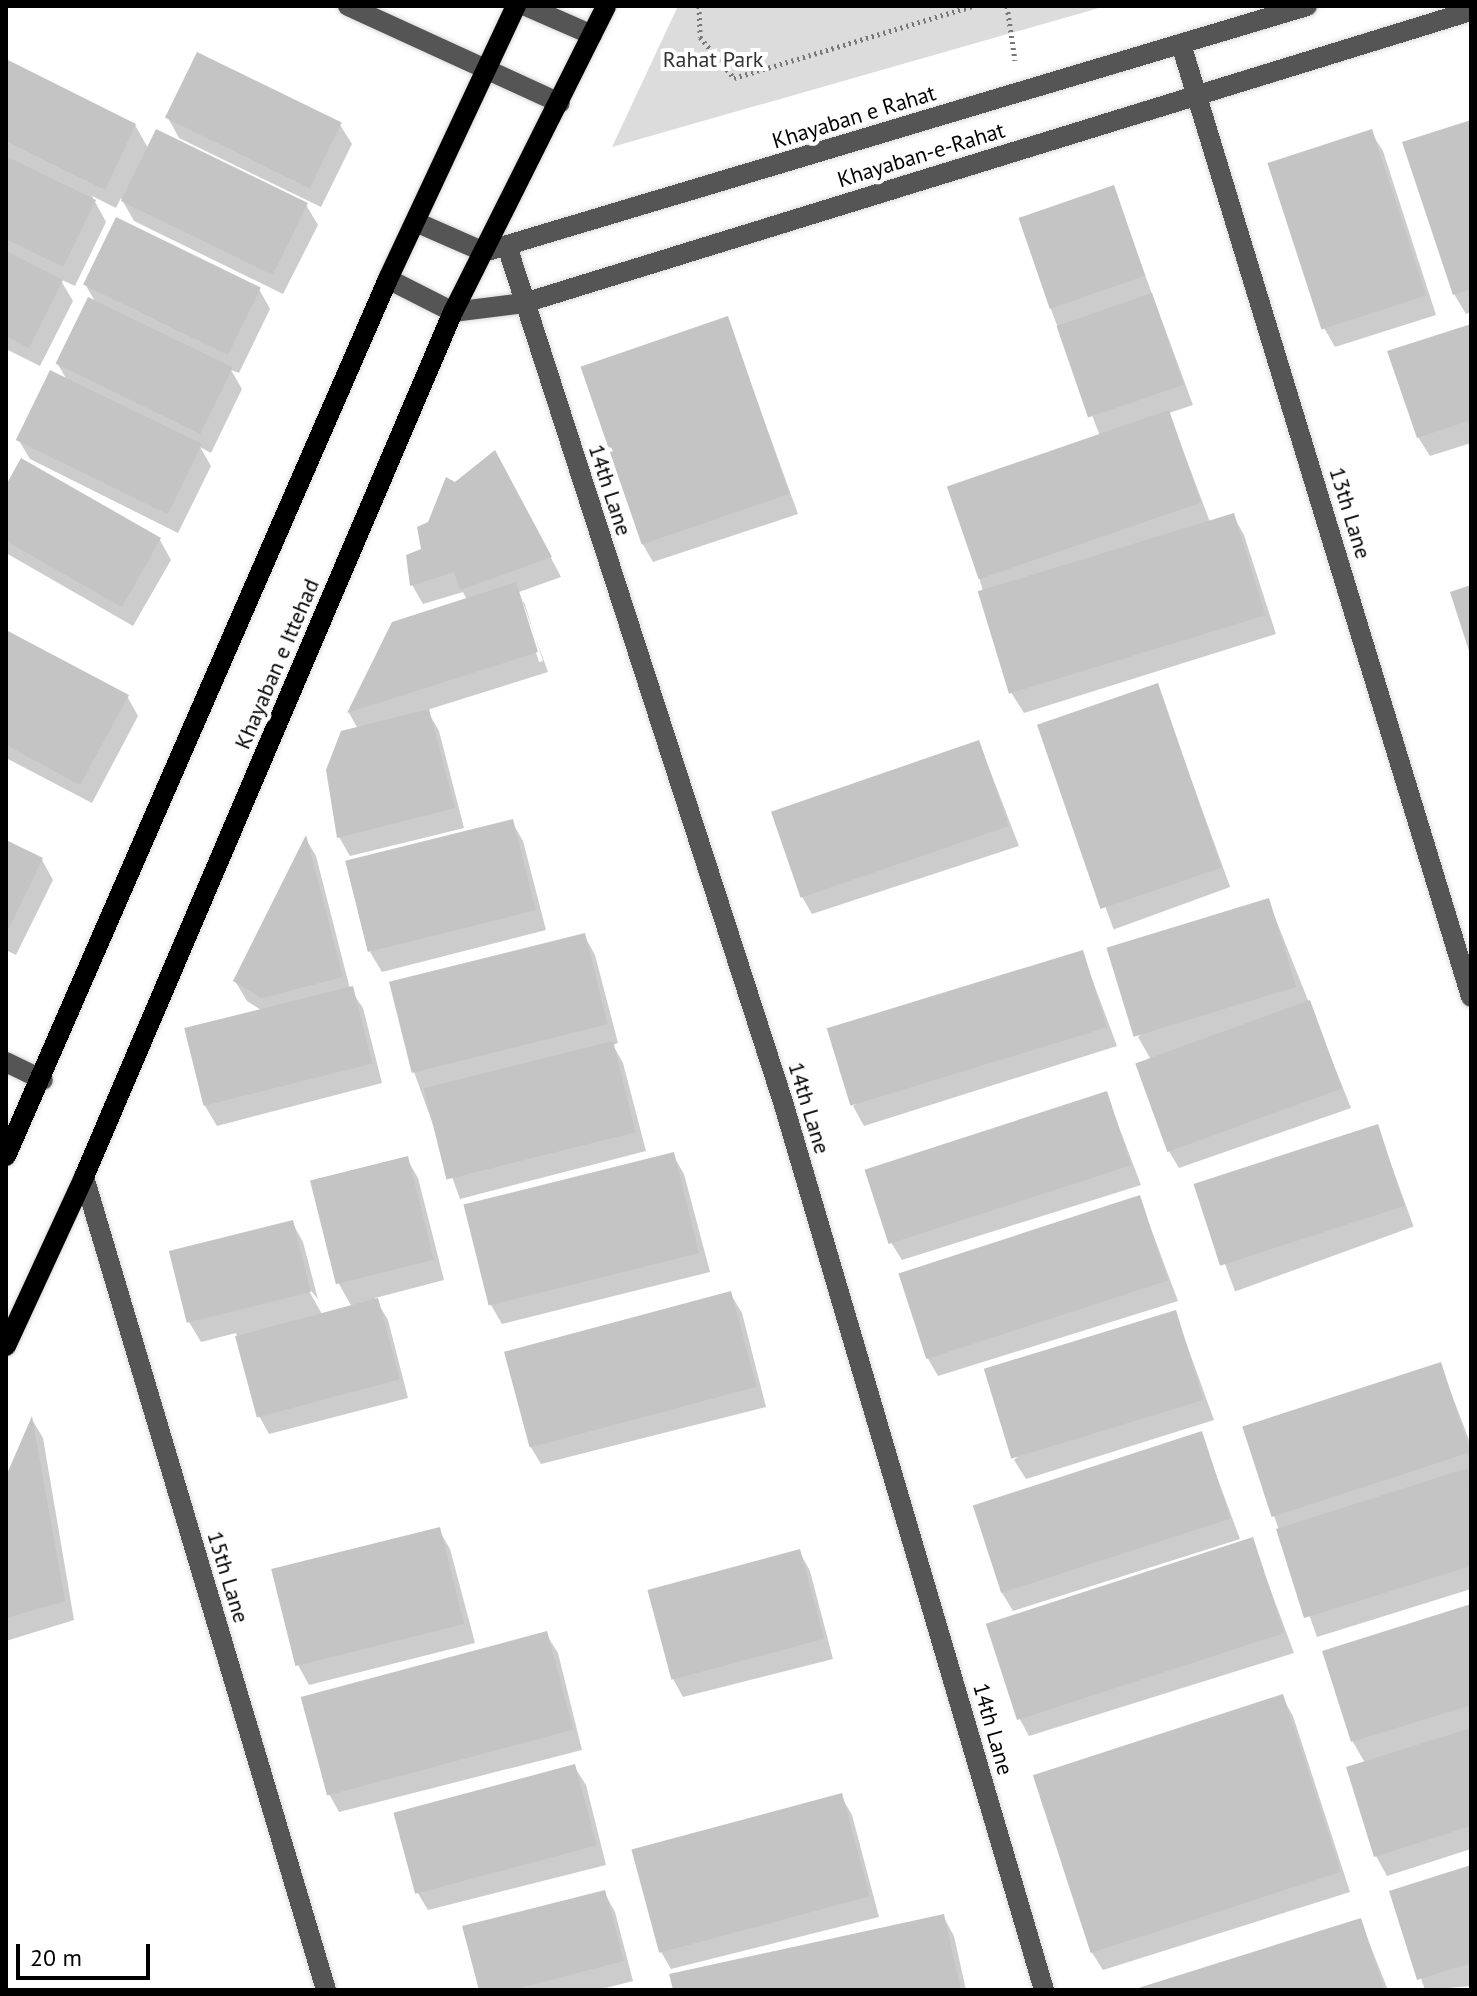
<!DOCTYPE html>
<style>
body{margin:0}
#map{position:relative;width:1477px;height:1996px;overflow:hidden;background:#fff;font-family:"PT Sans",sans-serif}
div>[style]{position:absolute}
.green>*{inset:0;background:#dcdcdc}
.shadow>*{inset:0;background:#0003;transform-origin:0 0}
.building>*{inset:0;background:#c4c4c4;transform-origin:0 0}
.path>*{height:5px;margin-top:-2.5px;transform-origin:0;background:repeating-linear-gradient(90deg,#777 0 2px,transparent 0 6px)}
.roads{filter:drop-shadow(0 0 2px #dbdbdb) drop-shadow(0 0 2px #dbdbdb)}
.minor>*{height:20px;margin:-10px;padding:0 10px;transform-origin:10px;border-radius:10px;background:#555}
.major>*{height:20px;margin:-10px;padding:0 10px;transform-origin:10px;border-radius:10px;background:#000}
span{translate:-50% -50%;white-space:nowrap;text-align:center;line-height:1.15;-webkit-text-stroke:8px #fff;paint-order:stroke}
.park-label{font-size:22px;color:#333}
.street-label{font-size:22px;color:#000}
.frame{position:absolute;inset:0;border:8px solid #000;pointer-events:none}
.scale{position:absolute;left:16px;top:1944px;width:134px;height:36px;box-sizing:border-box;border:4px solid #000;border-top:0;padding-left:10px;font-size:24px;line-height:28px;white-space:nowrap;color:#000;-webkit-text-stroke:6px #fff;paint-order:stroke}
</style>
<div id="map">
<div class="green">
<i style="clip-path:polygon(678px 6px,1106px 6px,612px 147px)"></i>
</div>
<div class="shadow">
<i style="clip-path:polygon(6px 61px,135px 125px,148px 148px,306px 205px,318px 225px,283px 294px,134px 221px,121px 198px,116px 208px,92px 196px,106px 222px,75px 286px,60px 279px,73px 301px,40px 366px,6px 349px)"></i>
<i style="clip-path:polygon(168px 118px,340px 125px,352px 144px,321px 207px,179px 138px)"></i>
<i style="clip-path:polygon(1471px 122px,1471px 312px,1466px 314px,1454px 294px)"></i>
<i style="clip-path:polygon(1371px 132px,1383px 151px,1436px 315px,1335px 347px,1324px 328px)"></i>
<i style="clip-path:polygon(1113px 188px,1193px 405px,1169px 413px,1210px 522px,1233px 515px,1244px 535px,1276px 634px,1024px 713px,1012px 694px,979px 577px,1100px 436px,1050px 307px)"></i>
<i style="clip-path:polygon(85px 284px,259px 289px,270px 309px,239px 373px,231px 370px,242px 389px,211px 453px,200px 447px,211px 466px,178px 533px,30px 459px,18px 439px,67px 380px,57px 363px,96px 303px)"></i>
<i style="clip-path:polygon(727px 318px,798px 514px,653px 562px,642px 543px)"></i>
<i style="clip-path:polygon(1471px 326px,1471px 443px,1430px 456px,1418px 437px)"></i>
<i style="clip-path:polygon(22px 461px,160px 540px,171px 560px,133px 626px,6px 553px,6px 489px)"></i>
<i style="clip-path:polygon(evenodd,506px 472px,561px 577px,519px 592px,548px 672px,427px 710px,439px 731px,464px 828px,350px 856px,339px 837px,358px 729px,349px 713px,393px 624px,467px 600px,463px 592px,423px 604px,412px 585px,429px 524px,455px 485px,506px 472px,520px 602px,524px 602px,543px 661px,539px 662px,520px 602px)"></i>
<i style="clip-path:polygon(6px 632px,127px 696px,138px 716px,92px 803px,6px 758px)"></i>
<i style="left:1157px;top:686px;width:214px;height:124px;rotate:70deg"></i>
<i style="clip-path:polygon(979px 742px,1019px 846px,812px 914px,801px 895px)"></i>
<i style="clip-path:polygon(512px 822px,523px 841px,546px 930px,382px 972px,370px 952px)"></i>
<i style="clip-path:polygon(306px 839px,316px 856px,350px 989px,363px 1008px,382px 1083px,217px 1126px,205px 1106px,263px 1011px,247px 1001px,235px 981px)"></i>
<i style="clip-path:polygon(6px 842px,42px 860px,53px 880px,16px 955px,6px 950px)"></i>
<i style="clip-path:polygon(1268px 900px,1351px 1108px,1179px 1168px,1167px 1148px,1150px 1058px,1138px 1037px)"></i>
<i style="clip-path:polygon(584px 935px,595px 955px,618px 1043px,613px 1045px,623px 1063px,646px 1151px,460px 1199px,414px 1072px)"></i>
<i style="clip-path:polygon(1082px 952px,1117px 1046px,864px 1126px,853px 1106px)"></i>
<i style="clip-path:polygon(1106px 1093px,1141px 1185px,902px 1260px,890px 1241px)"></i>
<i style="left:1377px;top:1126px;width:107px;height:190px;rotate:70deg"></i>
<i style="clip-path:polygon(673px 1155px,684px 1174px,710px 1272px,502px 1324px,491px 1305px,466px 1207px)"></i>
<i style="clip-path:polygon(407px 1159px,418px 1178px,444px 1280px,375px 1298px,388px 1320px,408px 1398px,269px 1434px,258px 1414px,236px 1333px,201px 1342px,189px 1322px,292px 1222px,303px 1242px,318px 1299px,305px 1284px,322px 1314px,352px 1307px,339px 1284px)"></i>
<i style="clip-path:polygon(1139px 1197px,1178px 1301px,938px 1376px,927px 1357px)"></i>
<i style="clip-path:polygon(730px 1293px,742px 1313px,766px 1407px,541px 1464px,529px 1444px)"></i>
<i style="clip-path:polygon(1175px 1312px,1214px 1420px,1026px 1479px,1014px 1460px)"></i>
<i style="clip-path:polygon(1440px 1364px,1471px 1445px,1471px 1589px,1317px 1637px,1273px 1513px)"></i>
<i style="clip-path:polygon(33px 1421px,43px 1438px,74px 1620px,6px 1641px,6px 1480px)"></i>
<i style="clip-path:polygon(1201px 1434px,1240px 1539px,1013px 1611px,1001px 1591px)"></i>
<i style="clip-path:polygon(439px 1530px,450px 1549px,475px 1643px,309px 1685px,298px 1665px)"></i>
<i style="clip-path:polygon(1252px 1540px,1294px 1653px,1029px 1736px,1018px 1716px)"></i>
<i style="clip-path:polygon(799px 1551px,810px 1571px,833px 1659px,683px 1697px,672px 1677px)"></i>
<i style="clip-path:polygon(1471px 1606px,1471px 1849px,1387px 1876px,1376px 1856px,1365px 1763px,1353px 1742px,1325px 1652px)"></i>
<i style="clip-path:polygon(546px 1634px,558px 1653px,582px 1750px,339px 1812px,328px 1792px)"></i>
<i style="clip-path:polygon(1282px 1697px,1293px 1716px,1350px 1892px,1103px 1970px,1091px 1951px)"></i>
<i style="clip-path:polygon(574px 1766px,586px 1785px,606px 1865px,428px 1910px,416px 1890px)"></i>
<i style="clip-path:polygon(841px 1796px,852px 1815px,879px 1917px,671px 1969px,660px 1950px)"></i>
<i style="clip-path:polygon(1471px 1867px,1471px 1986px,1425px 1990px,1391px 1893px)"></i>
<i style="clip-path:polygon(604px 1892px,615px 1912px,633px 1981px,598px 1990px,481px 1990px)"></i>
<i style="clip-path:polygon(943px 1916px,954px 1936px,966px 1990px,675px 1990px)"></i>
<i style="clip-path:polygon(1360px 1920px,1388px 1990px,1139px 1990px)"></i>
</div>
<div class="building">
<i style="left:197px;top:52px;width:161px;height:73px;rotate:26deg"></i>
<i style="clip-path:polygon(6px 59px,136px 124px,105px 190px,6px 141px)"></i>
<i style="clip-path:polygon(1471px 120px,1471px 289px,1453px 295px,1402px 142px)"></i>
<i style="left:156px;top:129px;width:169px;height:80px;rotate:26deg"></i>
<i style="left:1372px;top:129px;width:175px;height:110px;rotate:72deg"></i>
<i style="clip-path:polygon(6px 156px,96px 200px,63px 267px,6px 239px)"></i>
<i style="left:1114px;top:185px;width:96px;height:101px;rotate:71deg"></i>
<i style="left:116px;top:217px;width:161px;height:75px;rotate:26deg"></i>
<i style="clip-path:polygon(6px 251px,63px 280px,29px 348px,6px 336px)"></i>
<i style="left:1152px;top:293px;width:97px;height:101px;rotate:71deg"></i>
<i style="left:88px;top:297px;width:161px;height:74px;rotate:26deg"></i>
<i style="left:728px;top:316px;width:188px;height:156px;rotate:71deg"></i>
<i style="clip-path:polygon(1471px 324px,1471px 420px,1417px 438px,1387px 351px)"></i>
<i style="left:50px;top:370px;width:169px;height:78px;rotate:26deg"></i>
<i style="left:1169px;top:410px;width:98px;height:235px;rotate:71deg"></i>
<i style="clip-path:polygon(495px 450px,552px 557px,460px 590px,454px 572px,410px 586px,406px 555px,421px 549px,417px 527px,428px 522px,446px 477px,455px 482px)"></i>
<i style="clip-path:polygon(21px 458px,161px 538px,122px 607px,6px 541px,6px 485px)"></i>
<i style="left:1234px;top:513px;width:107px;height:268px;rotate:73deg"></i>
<i style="clip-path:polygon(516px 582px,538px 652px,347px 713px,392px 622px)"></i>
<i style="clip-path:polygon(1471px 585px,1471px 654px,1470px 654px,1450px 592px)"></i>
<i style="clip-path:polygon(6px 630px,129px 695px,80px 785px,6px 745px)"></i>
<i style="left:1158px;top:683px;width:195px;height:128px;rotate:71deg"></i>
<i style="clip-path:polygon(429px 709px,455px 808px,337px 838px,326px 770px,341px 731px)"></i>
<i style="left:979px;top:740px;width:91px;height:220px;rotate:71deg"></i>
<i style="left:513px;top:819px;width:94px;height:173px;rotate:76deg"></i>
<i style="clip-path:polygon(306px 835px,343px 977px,262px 998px,233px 981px)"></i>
<i style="clip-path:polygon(6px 840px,43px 858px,6px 934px)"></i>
<i style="left:1269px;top:898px;width:93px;height:170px;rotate:73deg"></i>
<i style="left:585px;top:933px;width:94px;height:202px;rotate:76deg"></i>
<i style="left:1083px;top:950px;width:81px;height:268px;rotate:73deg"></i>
<i style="left:353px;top:986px;width:80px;height:174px;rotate:76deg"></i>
<i style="left:1310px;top:1000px;width:94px;height:186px;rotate:70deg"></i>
<i style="left:613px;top:1041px;width:94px;height:195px;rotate:76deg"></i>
<i style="left:1107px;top:1091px;width:78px;height:255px;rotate:72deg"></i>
<i style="left:1378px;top:1124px;width:86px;height:194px;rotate:72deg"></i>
<i style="left:674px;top:1152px;width:104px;height:217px;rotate:76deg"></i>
<i style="left:408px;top:1156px;width:107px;height:101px;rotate:76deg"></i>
<i style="left:1140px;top:1195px;width:90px;height:254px;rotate:72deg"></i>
<i style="left:293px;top:1220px;width:74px;height:128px;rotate:76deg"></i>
<i style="left:731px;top:1291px;width:99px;height:235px;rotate:75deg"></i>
<i style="left:378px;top:1298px;width:84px;height:148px;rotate:75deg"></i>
<i style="left:1176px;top:1310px;width:94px;height:201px;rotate:73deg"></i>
<i style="left:1441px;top:1362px;width:95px;height:209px;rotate:72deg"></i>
<i style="clip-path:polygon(32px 1416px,65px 1601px,6px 1618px,6px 1476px)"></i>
<i style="left:1202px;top:1431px;width:92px;height:241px;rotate:72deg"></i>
<i style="clip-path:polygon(1468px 1468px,1471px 1566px,1304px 1618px,1276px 1529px)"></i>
<i style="left:440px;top:1527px;width:100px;height:174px;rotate:76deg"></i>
<i style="left:1253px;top:1537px;width:101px;height:281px;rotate:72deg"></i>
<i style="left:800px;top:1549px;width:93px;height:158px;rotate:75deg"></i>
<i style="clip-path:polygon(1471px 1604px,1471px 1705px,1351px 1742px,1322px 1651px)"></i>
<i style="left:547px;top:1631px;width:102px;height:255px;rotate:75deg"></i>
<i style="left:1283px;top:1694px;width:187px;height:263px;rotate:72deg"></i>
<i style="clip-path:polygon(1471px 1728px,1471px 1826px,1374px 1857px,1346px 1767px)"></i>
<i style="left:575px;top:1764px;width:84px;height:188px;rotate:75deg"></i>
<i style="left:842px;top:1793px;width:107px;height:218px;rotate:75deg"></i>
<i style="clip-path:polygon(1471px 1865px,1471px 1963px,1417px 1980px,1389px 1891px)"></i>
<i style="clip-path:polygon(605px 1890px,624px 1961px,511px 1990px,479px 1990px,462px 1926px)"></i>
<i style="clip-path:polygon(944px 1914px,961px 1990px,673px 1990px,669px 1974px)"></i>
<i style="clip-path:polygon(1361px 1918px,1384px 1988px,1135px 1990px,1135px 1989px)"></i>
</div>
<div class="path">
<i style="left:699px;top:6px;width:31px;rotate:88deg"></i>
<i style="left:700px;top:37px;width:53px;rotate:50.3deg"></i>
<i style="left:734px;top:78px;width:250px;rotate:-16.8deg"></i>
<i style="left:1007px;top:6px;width:55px;rotate:81.6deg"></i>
</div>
<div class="roads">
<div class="minor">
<i style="left:348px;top:6px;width:233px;rotate:24.6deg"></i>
<i style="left:526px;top:6px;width:72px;rotate:23.7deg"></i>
<i style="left:1181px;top:44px;width:996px;rotate:73.07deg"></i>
<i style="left:418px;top:223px;width:72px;rotate:23.7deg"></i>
<i style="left:484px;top:252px;width:859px;rotate:-16.64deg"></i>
<i style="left:507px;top:246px;width:899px;rotate:72.13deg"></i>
<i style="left:783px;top:1102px;width:926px;rotate:73.62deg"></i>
<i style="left:388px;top:279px;width:73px;rotate:26.9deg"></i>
<i style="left:453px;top:312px;width:72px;rotate:-7.2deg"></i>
<i style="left:524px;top:303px;width:991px;rotate:-17.14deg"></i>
<i style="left:6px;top:1062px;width:41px;rotate:25.9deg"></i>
<i style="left:84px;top:1177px;width:848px;rotate:73.42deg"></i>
</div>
<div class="major">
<i style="left:6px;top:1156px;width:957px;rotate:-66.46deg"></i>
<i style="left:388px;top:279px;width:302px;rotate:-64.9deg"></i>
<i style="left:6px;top:1346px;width:186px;rotate:-65.2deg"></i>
<i style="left:84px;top:1177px;width:940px;rotate:-66.9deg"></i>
<i style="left:453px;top:312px;width:342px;rotate:-63.4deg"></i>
</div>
</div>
<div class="park-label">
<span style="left:713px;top:60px">Rahat Park</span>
</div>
<div class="street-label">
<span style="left:854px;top:117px;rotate:-17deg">Khayaban e Rahat</span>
<span style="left:921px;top:155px;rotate:-17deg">Khayaban-e-Rahat</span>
<span style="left:610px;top:490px;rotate:72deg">14th Lane</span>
<span style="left:1350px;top:513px;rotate:73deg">13th Lane</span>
<span style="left:277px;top:664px;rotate:-67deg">Khayaban e Ittehad</span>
<span style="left:809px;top:1108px;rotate:73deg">14th Lane</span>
<span style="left:228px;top:1577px;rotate:73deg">15th Lane</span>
<span style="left:993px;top:1729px;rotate:74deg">14th Lane</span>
</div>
<div class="frame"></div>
<div class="scale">20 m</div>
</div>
